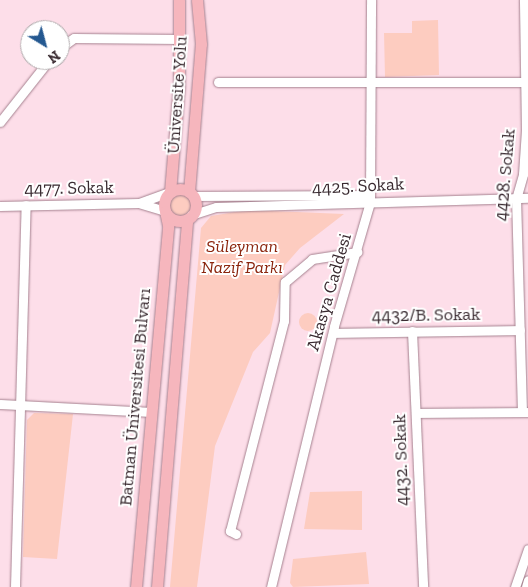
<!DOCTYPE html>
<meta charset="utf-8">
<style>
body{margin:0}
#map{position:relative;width:528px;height:587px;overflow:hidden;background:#fddee9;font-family:"Zilla Slab",serif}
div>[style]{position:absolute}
.green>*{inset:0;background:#fdccc0}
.round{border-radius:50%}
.roads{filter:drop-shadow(0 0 1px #a68290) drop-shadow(0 0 1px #a68290)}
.minor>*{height:9px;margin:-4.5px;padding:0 4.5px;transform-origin:4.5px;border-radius:4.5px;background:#fff}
.major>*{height:11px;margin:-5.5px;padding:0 5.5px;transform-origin:5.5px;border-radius:5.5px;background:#f6b6bd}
.major>.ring{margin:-5.5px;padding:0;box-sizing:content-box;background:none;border:11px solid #f6b6bd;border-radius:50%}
span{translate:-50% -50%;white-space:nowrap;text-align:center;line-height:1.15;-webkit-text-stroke:4px #fff;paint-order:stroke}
.street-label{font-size:18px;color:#392a30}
.park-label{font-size:18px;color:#8b250d;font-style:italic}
.north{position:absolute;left:20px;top:20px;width:50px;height:50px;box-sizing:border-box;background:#fff;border:1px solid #b0aaac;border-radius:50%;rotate:143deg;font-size:14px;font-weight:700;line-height:20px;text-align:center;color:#392a30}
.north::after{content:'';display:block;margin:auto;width:18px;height:22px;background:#245890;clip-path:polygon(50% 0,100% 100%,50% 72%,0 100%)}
</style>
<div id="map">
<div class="green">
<i style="clip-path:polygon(438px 20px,439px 75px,385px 77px,384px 33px,412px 33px,412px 21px)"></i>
<i class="round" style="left:167px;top:192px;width:24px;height:24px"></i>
<i style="clip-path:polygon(247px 210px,344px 214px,300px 248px,285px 265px,270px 333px,253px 352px,215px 446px,197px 587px,170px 587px,201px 228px,211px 216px)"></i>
<i class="round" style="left:299px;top:313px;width:18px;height:18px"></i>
<i style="clip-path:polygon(34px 413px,73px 414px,57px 559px,23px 557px,27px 420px)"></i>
<i style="clip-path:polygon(362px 491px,362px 530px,304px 529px,310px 492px)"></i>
<i style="clip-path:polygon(366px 552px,369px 584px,293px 587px,290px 583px,293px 559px)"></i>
</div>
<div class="roads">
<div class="minor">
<i style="left:60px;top:48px;width:17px;rotate:-36deg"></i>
<i style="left:74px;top:38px;width:106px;rotate:0.5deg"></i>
<i style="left:218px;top:82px;width:308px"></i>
<i style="left:0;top:122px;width:79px;rotate:-51.7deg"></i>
<i style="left:193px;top:196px;width:177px;rotate:-0.3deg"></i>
<i style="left:0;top:206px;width:139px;rotate:-1.2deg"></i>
<i style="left:165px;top:211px;width:27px;rotate:-163deg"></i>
<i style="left:139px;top:203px;width:33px;rotate:-20deg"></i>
<i style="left:191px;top:215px;width:26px;rotate:-18deg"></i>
<i style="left:216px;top:207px;width:312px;rotate:-1.7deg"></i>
<i style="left:412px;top:331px;width:256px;rotate:87.5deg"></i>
<i style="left:333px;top:333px;width:187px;rotate:-0.9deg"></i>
<i style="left:0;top:404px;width:152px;rotate:3deg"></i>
<i style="left:522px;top:412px;width:213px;rotate:-91.6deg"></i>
<i style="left:516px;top:199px;width:26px;rotate:-74deg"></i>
<i style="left:523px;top:174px;width:44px;rotate:-86.1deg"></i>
<i style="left:526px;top:130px;width:130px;rotate:-90.9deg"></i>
<i style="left:416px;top:413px;width:112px;rotate:-0.5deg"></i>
<i style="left:236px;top:534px;width:7px;rotate:-153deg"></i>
<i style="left:230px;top:531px;width:217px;rotate:-75.6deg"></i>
<i style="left:284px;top:321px;width:39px;rotate:-89deg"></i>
<i style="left:285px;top:282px;width:35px;rotate:-40deg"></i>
<i style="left:312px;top:259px;width:46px;rotate:-8.8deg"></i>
<i style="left:15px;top:587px;width:382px;rotate:-88.4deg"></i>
<i style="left:271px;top:587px;width:268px;rotate:-76.4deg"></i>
<i style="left:334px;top:326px;width:129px;rotate:-73.8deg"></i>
<i style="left:370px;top:202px;width:202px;rotate:-89.7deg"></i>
<i style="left:515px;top:587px;width:40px;rotate:-71.1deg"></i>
<i style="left:526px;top:587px;width:7px;rotate:-74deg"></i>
</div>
<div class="major">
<i class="ring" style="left:164px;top:189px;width:21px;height:21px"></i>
<i style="left:170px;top:192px;width:107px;rotate:-85.2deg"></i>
<i style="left:179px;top:85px;width:85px;rotate:-90deg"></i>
<i style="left:189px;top:192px;width:148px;rotate:-85.4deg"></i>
<i style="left:201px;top:44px;width:44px;rotate:-95.2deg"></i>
<i style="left:136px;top:587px;width:363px;rotate:-84.9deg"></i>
<i style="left:168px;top:225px;width:14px;rotate:-102deg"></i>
<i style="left:157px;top:587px;width:369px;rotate:-85.3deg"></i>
</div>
</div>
<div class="street-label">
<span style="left:177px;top:95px;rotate:-86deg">Üniversite Yolu</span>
<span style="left:505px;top:175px;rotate:-85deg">4428. Sokak</span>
<span style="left:358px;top:186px;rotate:-3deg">4425. Sokak</span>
<span style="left:69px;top:188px;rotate:-1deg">4477. Sokak</span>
<span style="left:329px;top:292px;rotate:-74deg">Akasya Caddesi</span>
<span style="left:426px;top:315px;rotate:-1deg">4432/B. Sokak</span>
<span style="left:135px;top:397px;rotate:-85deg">Batman Üniversitesi Bulvarı</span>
<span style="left:401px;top:460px;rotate:-92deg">4432. Sokak</span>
</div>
<div class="park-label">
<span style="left:242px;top:257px">Süleyman<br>Nazif Parkı</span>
</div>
<div class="north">N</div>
</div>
